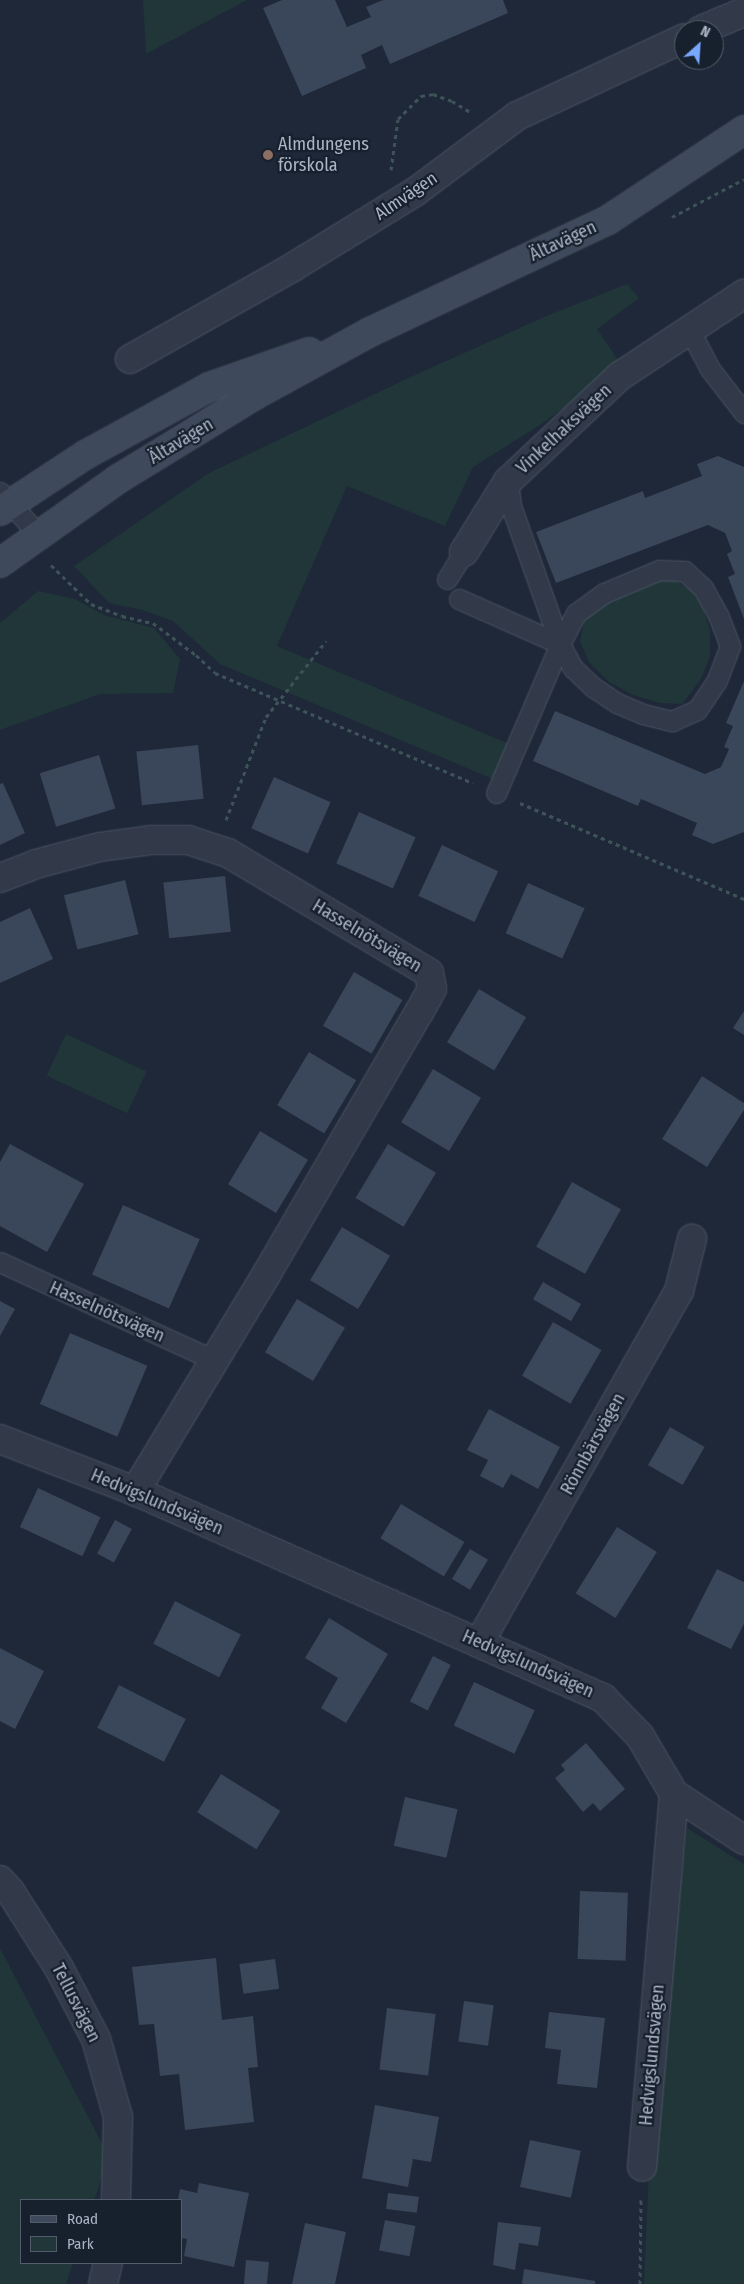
<!DOCTYPE html>
<meta charset="utf-8">
<style>
body{margin:0}
#map{position:relative;width:744px;height:2284px;overflow:hidden;background:#1e2838;font-family:"Fira Sans Condensed",sans-serif}
div>[style]{position:absolute}
.green>*{inset:0;background:#203639;transform-origin:0 0}
.building>*{inset:0;background:#3a4659;transform-origin:0 0}
.path>*{height:3px;margin-top:-1.5px;transform-origin:0;background:repeating-linear-gradient(90deg,#3e5357 0 4px,transparent 0 8px)}
.roads{filter:drop-shadow(0 0 1px #4c5564) drop-shadow(0 0 1px #4c5564)}
.lane>*{height:19px;margin:-9.5px;padding:0 9.5px;transform-origin:9.5px;border-radius:9.5px;background:#323a49}
.street>*{height:28px;margin:-14px;padding:0 14px;transform-origin:14px;border-radius:14px;background:#323a49}
.secondary>*{height:28px;margin:-14px;padding:0 14px;transform-origin:14px;border-radius:14px;background:#3f495c}
.dots>*{width:14px;height:14px;translate:-50% -50%;box-sizing:border-box;border:2px solid #17202d;border-radius:50%}
span{translate:-50% -50%;white-space:nowrap;text-align:center;line-height:1.15;-webkit-text-stroke:4.5px #17202d;paint-order:stroke}
.poi-label{font-size:18px;color:#acb5c6}
.left{translate:0 -50%;text-align:left}
.street-label{font-size:18px;color:#acb5c6}
.legend{position:absolute;left:20px;top:2199px;width:162px;height:65px;box-sizing:border-box;background:#17202d;border:1px solid #535c6a;margin:0;padding:6px 9px;list-style:none;font-size:15px;color:#acb5c6}
.legend li{display:flex;align-items:center;gap:10px;height:25px}
.legend b{width:25px;border:1px solid #535c6a}
.north{position:absolute;left:674px;top:20px;width:50px;height:50px;box-sizing:border-box;background:#17202d;border:1px solid #535c6a;border-radius:50%;rotate:26deg;font-size:14px;font-weight:700;line-height:20px;text-align:center;color:#acb5c6}
.north::after{content:'';display:block;margin:auto;width:18px;height:22px;background:#77a7ff;clip-path:polygon(50% 0,100% 100%,50% 72%,0 100%)}
</style>
<div id="map">
<div class="green">
<i style="clip-path:polygon(143px 0,247px 0,146px 54px)"></i>
<i style="clip-path:polygon(627px 284px,639px 298px,597px 329px,622px 366px,543px 423px,473px 467px,445px 526px,347px 486px,277px 646px,509px 744px,493px 779px,220px 664px,173px 621px,142px 610px,109px 603px,74px 566px,209px 473px,417px 374px,549px 315px)"></i>
<i style="clip-path:polygon(658px 579px,674px 579px,692px 591px,703px 608px,710px 630px,710px 657px,700px 681px,682px 704px,660px 703px,633px 695px,609px 682px,589px 662px,580px 641px,585px 617px,605px 601px)"></i>
<i style="clip-path:polygon(38px 591px,75px 599px,104px 615px,154px 628px,180px 659px,173px 693px,100px 694px,0 730px,0 623px)"></i>
<i style="left:66px;top:1034px;width:89px;height:46px;rotate:25deg"></i>
<i style="clip-path:polygon(687px 1828px,744px 1864px,744px 2284px,644px 2284px,649px 2168px)"></i>
<i style="clip-path:polygon(0 1948px,109px 2157px,94px 2200px,21px 2200px,21px 2263px,73px 2263px,66px 2284px,0 2284px)"></i>
</div>
<div class="building">
<i style="clip-path:polygon(282px 0,335px 0,347px 27px,371px 17px,366px 7px,383px 0,503px 0,508px 13px,390px 64px,382px 45px,361px 55px,366px 68px,302px 96px,263px 8px)"></i>
<i style="clip-path:polygon(718px 456px,744px 467px,744px 619px,728px 577px,735px 574px,727px 554px,732px 551px,725px 533px,708px 525px,556px 583px,536px 532px,643px 491px,645px 498px,702px 476px,697px 464px)"></i>
<i style="clip-path:polygon(744px 681px,744px 832px,713px 844px,692px 835px,697px 823px,641px 799px,638px 806px,533px 761px,555px 711px,705px 774px,721px 767px,729px 749px,724px 747px,733px 726px,726px 723px)"></i>
<i style="left:198px;top:745px;width:54px;height:62px;rotate:84deg"></i>
<i style="left:99px;top:755px;width:56px;height:62px;rotate:73deg"></i>
<i style="left:274px;top:777px;width:62px;height:56px;rotate:24deg"></i>
<i style="clip-path:polygon(3px 783px,25px 833px,0 845px,0 784px)"></i>
<i style="left:359px;top:812px;width:62px;height:56px;rotate:24deg"></i>
<i style="left:442px;top:845px;width:62px;height:56px;rotate:25deg"></i>
<i style="left:225px;top:876px;width:56px;height:62px;rotate:84deg"></i>
<i style="left:125px;top:880px;width:56px;height:63px;rotate:76deg"></i>
<i style="left:528px;top:883px;width:62px;height:55px;rotate:24deg"></i>
<i style="clip-path:polygon(30px 908px,53px 959px,0 983px,0 922px)"></i>
<i style="left:354px;top:972px;width:56px;height:62px;rotate:30deg"></i>
<i style="left:479px;top:989px;width:55px;height:62px;rotate:31deg"></i>
<i style="clip-path:polygon(744px 1011px,744px 1035px,733px 1028px)"></i>
<i style="left:309px;top:1052px;width:55px;height:62px;rotate:31deg"></i>
<i style="left:433px;top:1069px;width:56px;height:62px;rotate:31deg"></i>
<i style="clip-path:polygon(702px 1076px,744px 1103px,744px 1110px,707px 1167px,662px 1139px)"></i>
<i style="left:260px;top:1131px;width:56px;height:62px;rotate:31deg"></i>
<i style="clip-path:polygon(10px 1144px,84px 1184px,47px 1252px,0 1226px,0 1162px)"></i>
<i style="left:388px;top:1144px;width:56px;height:63px;rotate:31deg"></i>
<i style="left:572px;top:1182px;width:56px;height:74px;rotate:29deg"></i>
<i style="left:123px;top:1205px;width:84px;height:76px;rotate:24deg"></i>
<i style="left:342px;top:1227px;width:56px;height:62px;rotate:31deg"></i>
<i style="left:543px;top:1282px;width:44px;height:20px;rotate:30deg"></i>
<i style="left:297px;top:1299px;width:56px;height:62px;rotate:31deg"></i>
<i style="clip-path:polygon(0 1301px,15px 1309px,0 1336px)"></i>
<i style="left:553px;top:1322px;width:56px;height:62px;rotate:30deg"></i>
<i style="left:70px;top:1333px;width:84px;height:77px;rotate:23deg"></i>
<i style="clip-path:polygon(489px 1409px,560px 1447px,538px 1489px,511px 1474px,503px 1488px,480px 1476px,488px 1460px,467px 1450px)"></i>
<i style="left:670px;top:1427px;width:40px;height:44px;rotate:30deg"></i>
<i style="left:38px;top:1488px;width:69px;height:43px;rotate:25deg"></i>
<i style="left:401px;top:1504px;width:74px;height:40px;rotate:31deg"></i>
<i style="left:115px;top:1520px;width:19px;height:38px;rotate:28deg"></i>
<i style="left:617px;top:1527px;width:47px;height:78px;rotate:32deg"></i>
<i style="left:470px;top:1549px;width:21px;height:35px;rotate:31deg"></i>
<i style="clip-path:polygon(717px 1569px,744px 1582px,744px 1624px,731px 1649px,687px 1628px)"></i>
<i style="left:175px;top:1601px;width:74px;height:48px;rotate:27deg"></i>
<i style="clip-path:polygon(329px 1618px,388px 1654px,346px 1723px,321px 1708px,338px 1678px,305px 1658px)"></i>
<i style="clip-path:polygon(0 1648px,44px 1671px,15px 1729px,0 1721px)"></i>
<i style="left:433px;top:1656px;width:20px;height:51px;rotate:27deg"></i>
<i style="left:474px;top:1682px;width:67px;height:48px;rotate:25deg"></i>
<i style="left:119px;top:1685px;width:75px;height:48px;rotate:27deg"></i>
<i style="clip-path:polygon(586px 1743px,625px 1789px,600px 1811px,593px 1803px,583px 1812px,555px 1778px,565px 1770px,561px 1765px)"></i>
<i style="left:221px;top:1774px;width:70px;height:45px;rotate:32deg"></i>
<i style="left:405px;top:1797px;width:54px;height:50px;rotate:13deg"></i>
<i style="left:580px;top:1891px;width:48px;height:68px;rotate:2deg"></i>
<i style="clip-path:polygon(216px 1958px,222px 2020px,253px 2016px,258px 2067px,248px 2068px,254px 2122px,185px 2130px,179px 2074px,160px 2076px,154px 2024px,139px 2025px,132px 1967px)"></i>
<i style="left:275px;top:1959px;width:30px;height:36px;rotate:82deg"></i>
<i style="left:464px;top:2001px;width:30px;height:41px;rotate:8deg"></i>
<i style="left:387px;top:2008px;width:49px;height:62px;rotate:7deg"></i>
<i style="clip-path:polygon(549px 2012px,605px 2018px,597px 2088px,557px 2084px,561px 2050px,545px 2048px)"></i>
<i style="clip-path:polygon(375px 2105px,439px 2117px,431px 2162px,413px 2159px,408px 2187px,362px 2178px)"></i>
<i style="left:530px;top:2140px;width:52px;height:48px;rotate:12deg"></i>
<i style="clip-path:polygon(199px 2183px,249px 2193px,234px 2267px,184px 2256px,187px 2239px,181px 2238px,181px 2200px,178px 2200px,180px 2189px,197px 2193px)"></i>
<i style="left:388px;top:2193px;width:31px;height:16px;rotate:7deg"></i>
<i style="left:385px;top:2220px;width:31px;height:31px;rotate:11deg"></i>
<i style="clip-path:polygon(498px 2222px,541px 2227px,538px 2246px,519px 2243px,515px 2270px,493px 2265px)"></i>
<i style="clip-path:polygon(305px 2223px,346px 2232px,335px 2284px,292px 2284px)"></i>
<i style="left:246px;top:2260px;width:23px;height:24px;rotate:5deg"></i>
<i style="clip-path:polygon(524px 2269px,595px 2281px,595px 2284px,522px 2284px)"></i>
</div>
<div class="path">
<i style="left:391px;top:170px;width:51px;rotate:-82.2deg"></i>
<i style="left:398px;top:119px;width:33px;rotate:-45deg"></i>
<i style="left:421px;top:96px;width:12px;rotate:-9deg"></i>
<i style="left:433px;top:94px;width:20px;rotate:20deg"></i>
<i style="left:452px;top:101px;width:23px;rotate:31deg"></i>
<i style="left:672px;top:217px;width:81px;rotate:-27.8deg"></i>
<i style="left:51px;top:565px;width:56px;rotate:44.3deg"></i>
<i style="left:91px;top:604px;width:33px;rotate:21deg"></i>
<i style="left:122px;top:616px;width:32px;rotate:13deg"></i>
<i style="left:153px;top:623px;width:54px;rotate:36.7deg"></i>
<i style="left:196px;top:655px;width:26px;rotate:43deg"></i>
<i style="left:215px;top:673px;width:280px;rotate:23.1deg"></i>
<i style="left:520px;top:803px;width:244px;rotate:23.2deg"></i>
<i style="left:226px;top:820px;width:110px;rotate:-68.8deg"></i>
<i style="left:266px;top:717px;width:97px;rotate:-51.7deg"></i>
<i style="left:640px;top:2284px;width:87px;rotate:-89.3deg"></i>
</div>
<div class="roads">
<div class="lane">
<i style="left:689px;top:329px;width:45px;rotate:62.3deg"></i>
<i style="left:710px;top:369px;width:56px;rotate:52.3deg"></i>
<i style="left:508px;top:481px;width:25px;rotate:83deg"></i>
<i style="left:511px;top:506px;width:146px;rotate:70.5deg"></i>
<i style="left:560px;top:644px;width:27px;rotate:62deg"></i>
<i style="left:573px;top:668px;width:28px;rotate:44deg"></i>
<i style="left:593px;top:687px;width:29px;rotate:34deg"></i>
<i style="left:617px;top:703px;width:28px;rotate:23deg"></i>
<i style="left:643px;top:714px;width:30px;rotate:14deg"></i>
<i style="left:672px;top:721px;width:27px;rotate:-24deg"></i>
<i style="left:697px;top:710px;width:36px;rotate:-56deg"></i>
<i style="left:717px;top:680px;width:36px;rotate:-69deg"></i>
<i style="left:730px;top:646px;width:33px;rotate:-111deg"></i>
<i style="left:718px;top:615px;width:31px;rotate:-119deg"></i>
<i style="left:703px;top:588px;width:25px;rotate:-137deg"></i>
<i style="left:685px;top:571px;width:26px;rotate:-178deg"></i>
<i style="left:659px;top:570px;width:60px;rotate:157.3deg"></i>
<i style="left:604px;top:593px;width:34px;rotate:144deg"></i>
<i style="left:576px;top:613px;width:35px;rotate:117deg"></i>
<i style="left:0;top:492px;width:57px;rotate:47.9deg"></i>
<i style="left:447px;top:579px;width:32px;rotate:-58deg"></i>
<i style="left:459px;top:599px;width:111px;rotate:24deg"></i>
<i style="left:560px;top:644px;width:162px;rotate:113.2deg"></i>
<i style="left:0;top:1262px;width:235px;rotate:24.6deg"></i>
</div>
<div class="street">
<i style="left:701px;top:30px;width:47px;rotate:-22.7deg"></i>
<i style="left:130px;top:359px;width:187px;rotate:-29.4deg"></i>
<i style="left:293px;top:267px;width:143px;rotate:-31.6deg"></i>
<i style="left:415px;top:192px;width:127px;rotate:-36.7deg"></i>
<i style="left:517px;top:116px;width:184px;rotate:-25deg"></i>
<i style="left:464px;top:552px;width:84px;rotate:-58.2deg"></i>
<i style="left:508px;top:481px;width:154px;rotate:-43.2deg"></i>
<i style="left:620px;top:376px;width:149px;rotate:-33.5deg"></i>
<i style="left:0;top:878px;width:39px;rotate:-21deg"></i>
<i style="left:36px;top:864px;width:66px;rotate:-14.9deg"></i>
<i style="left:100px;top:847px;width:51px;rotate:-7.8deg"></i>
<i style="left:151px;top:840px;width:37px"></i>
<i style="left:188px;top:840px;width:42px;rotate:18deg"></i>
<i style="left:228px;top:853px;width:234px;rotate:30.8deg"></i>
<i style="left:429px;top:973px;width:16px;rotate:79deg"></i>
<i style="left:432px;top:989px;width:26px;rotate:119deg"></i>
<i style="left:419px;top:1012px;width:304px;rotate:120.2deg"></i>
<i style="left:266px;top:1275px;width:253px;rotate:121.2deg"></i>
<i style="left:0;top:1439px;width:145px;rotate:21.1deg"></i>
<i style="left:135px;top:1491px;width:512px;rotate:23.86deg"></i>
<i style="left:603px;top:1698px;width:53px;rotate:45.8deg"></i>
<i style="left:640px;top:1736px;width:67px;rotate:59.6deg"></i>
<i style="left:674px;top:1794px;width:374px;rotate:94.9deg"></i>
<i style="left:479px;top:1643px;width:405px;rotate:-60.4deg"></i>
<i style="left:679px;top:1291px;width:54px;rotate:-76deg"></i>
<i style="left:674px;top:1794px;width:84px;rotate:33.3deg"></i>
<i style="left:0;top:1880px;width:15px;rotate:48deg"></i>
<i style="left:10px;top:1891px;width:91px;rotate:57.5deg"></i>
<i style="left:59px;top:1968px;width:80px;rotate:62.5deg"></i>
<i style="left:96px;top:2039px;width:81px;rotate:74.2deg"></i>
<i style="left:118px;top:2117px;width:83px;rotate:91.4deg"></i>
<i style="left:103px;top:2284px;width:22px;rotate:-77deg"></i>
</div>
<div class="secondary">
<i style="left:0;top:511px;width:102px;rotate:-33.4deg"></i>
<i style="left:85px;top:455px;width:141px;rotate:-28.7deg"></i>
<i style="left:209px;top:387px;width:106px;rotate:-19.3deg"></i>
<i style="left:0;top:563px;width:145px;rotate:-35.4deg"></i>
<i style="left:118px;top:479px;width:161px;rotate:-31.5deg"></i>
<i style="left:255px;top:395px;width:131px;rotate:-28.7deg"></i>
<i style="left:370px;top:332px;width:263px;rotate:-25.2deg"></i>
<i style="left:608px;top:220px;width:163px;rotate:-33.5deg"></i>
</div>
</div>
<div class="dots">
<i style="left:268px;top:155px;background:#8d6e63"></i>
</div>
<div class="poi-label">
<span class="left" style="left:278px;top:155px">Almdungens<br>förskola</span>
</div>
<div class="street-label">
<span style="left:406px;top:196px;rotate:-34deg">Almvägen</span>
<span style="left:563px;top:241px;rotate:-25deg">Ältavägen</span>
<span style="left:564px;top:429px;rotate:-43deg">Vinkelhaksvägen</span>
<span style="left:181px;top:441px;rotate:-31deg">Ältavägen</span>
<span style="left:367px;top:936px;rotate:31deg">Hasselnötsvägen</span>
<span style="left:107px;top:1312px;rotate:24deg">Hasselnötsvägen</span>
<span style="left:593px;top:1444px;rotate:-61deg">Rönnbärsvägen</span>
<span style="left:157px;top:1502px;rotate:23deg">Hedvigslundsvägen</span>
<span style="left:528px;top:1664px;rotate:24deg">Hedvigslundsvägen</span>
<span style="left:76px;top:2003px;rotate:63deg">Tellusvägen</span>
<span style="left:652px;top:2055px;rotate:-85deg">Hedvigslundsvägen</span>
</div>
<ul class="legend">
<li><b style="height:6px;background:#3f495c"></b>Road</li>
<li><b style="height:14px;background:#203639"></b>Park</li>
</ul>
<div class="north">N</div>
</div>
